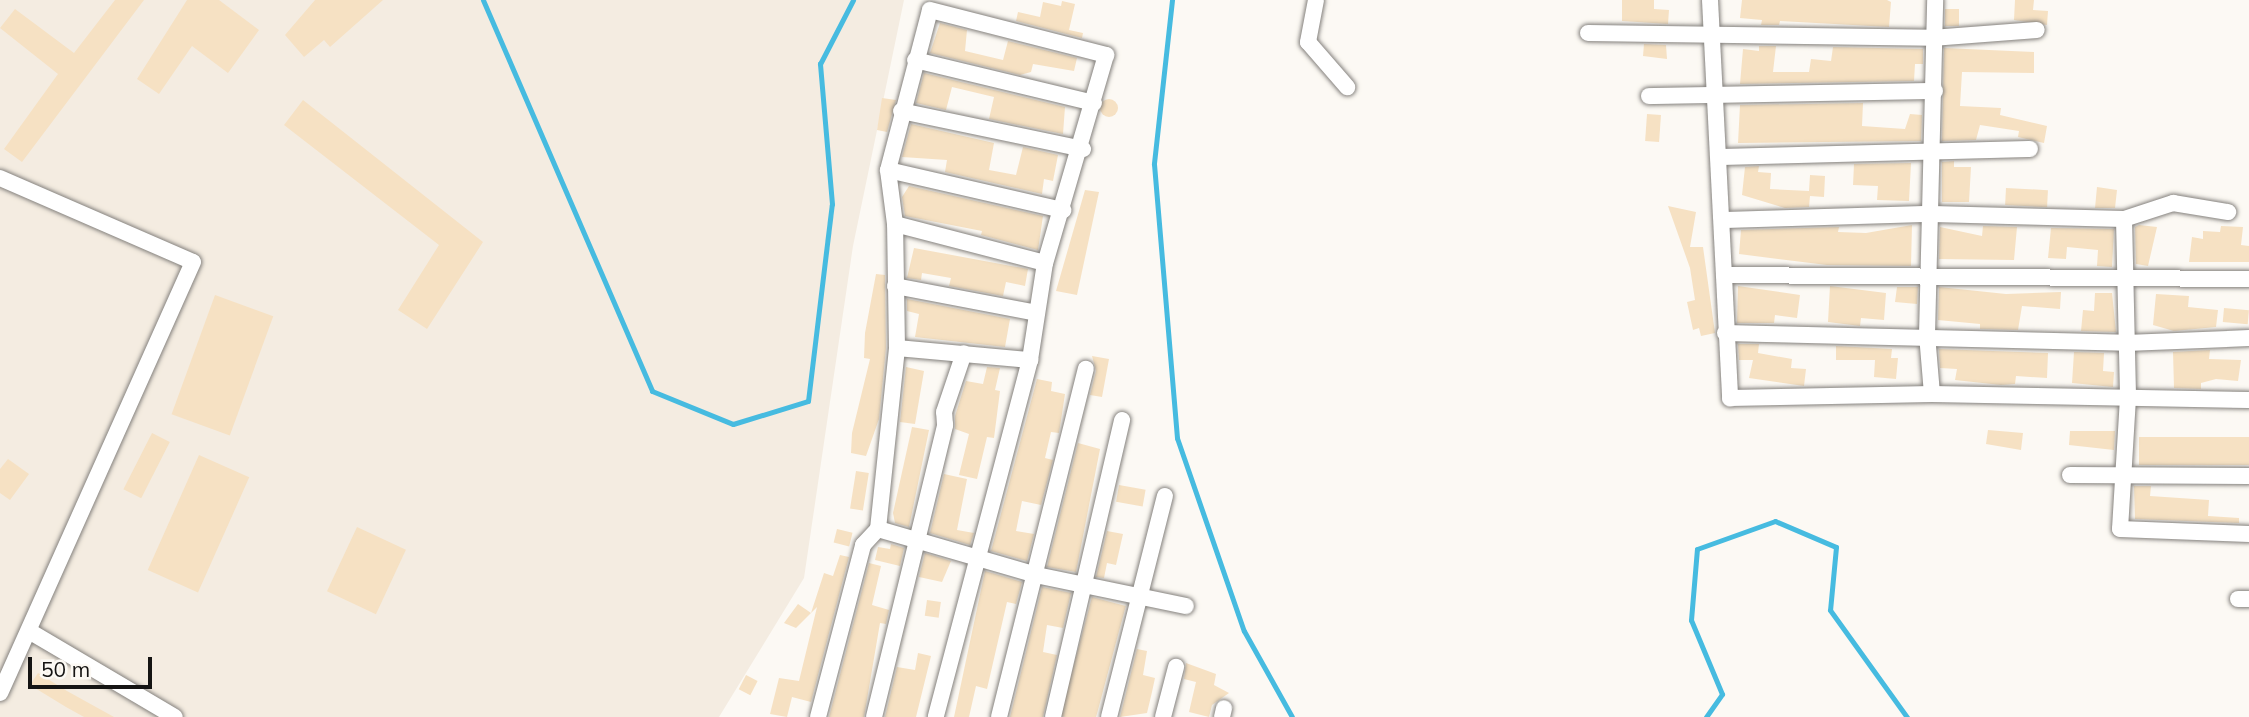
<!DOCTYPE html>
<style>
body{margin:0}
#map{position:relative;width:2249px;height:717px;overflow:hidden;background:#fcf9f4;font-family:Mulish,sans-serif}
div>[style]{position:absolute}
.built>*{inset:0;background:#f4ece1}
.stream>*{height:5px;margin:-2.5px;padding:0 2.5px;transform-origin:2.5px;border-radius:2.5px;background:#46bbe0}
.building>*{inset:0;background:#f6e1c3;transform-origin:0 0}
.round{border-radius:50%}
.roads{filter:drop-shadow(0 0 2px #84817d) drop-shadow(0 0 2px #84817d)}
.street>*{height:16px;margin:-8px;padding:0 8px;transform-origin:8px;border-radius:8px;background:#fff}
span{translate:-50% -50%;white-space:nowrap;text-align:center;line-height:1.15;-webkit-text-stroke:6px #fcf9f4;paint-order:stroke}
.scale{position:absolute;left:28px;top:657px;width:124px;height:32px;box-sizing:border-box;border:4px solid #151413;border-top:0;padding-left:9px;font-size:21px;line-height:24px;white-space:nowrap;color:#151413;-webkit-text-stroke:5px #fcf9f4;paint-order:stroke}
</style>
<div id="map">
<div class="built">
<i style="clip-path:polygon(0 0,904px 0,853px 246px,804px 578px,719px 717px,0 717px)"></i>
</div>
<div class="stream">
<i style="left:483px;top:0;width:426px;rotate:66.6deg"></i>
<i style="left:652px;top:391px;width:87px;rotate:22.2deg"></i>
<i style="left:733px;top:424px;width:78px;rotate:-17deg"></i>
<i style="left:808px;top:401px;width:198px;rotate:-83.1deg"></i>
<i style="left:832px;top:204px;width:141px;rotate:-94.9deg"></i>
<i style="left:820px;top:64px;width:72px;rotate:-62.7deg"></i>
<i style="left:1172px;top:0;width:165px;rotate:96.3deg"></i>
<i style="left:1154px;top:164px;width:275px;rotate:85.2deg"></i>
<i style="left:1177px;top:438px;width:204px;rotate:70.9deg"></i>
<i style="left:1244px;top:631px;width:98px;rotate:60.8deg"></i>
<i style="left:1706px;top:717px;width:28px;rotate:-55deg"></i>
<i style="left:1722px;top:694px;width:80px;rotate:-112.7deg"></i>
<i style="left:1691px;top:620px;width:71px;rotate:-85.2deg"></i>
<i style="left:1697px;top:549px;width:83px;rotate:-19.7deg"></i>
<i style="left:1775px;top:521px;width:66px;rotate:23.1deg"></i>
<i style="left:1836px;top:547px;width:63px;rotate:95.4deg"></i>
<i style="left:1830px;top:610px;width:132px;rotate:54.3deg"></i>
</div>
<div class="building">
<i style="clip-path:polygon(115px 0,144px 0,22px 162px,4px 149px,58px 74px,0 28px,15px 9px,74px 53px)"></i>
<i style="clip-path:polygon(187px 0,219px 0,259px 30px,228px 73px,192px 46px,159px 94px,137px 79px)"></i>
<i style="clip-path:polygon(315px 0,383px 0,330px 47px,324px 40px,304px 57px,285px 35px)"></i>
<i style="clip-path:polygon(1622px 0,1654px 0,1654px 9px,1669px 10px,1668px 24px,1622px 21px)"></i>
<i style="clip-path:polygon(1742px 0,1887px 0,1891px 2px,1889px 27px,1780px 21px,1779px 25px,1761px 25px,1762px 20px,1740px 18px)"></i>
<i style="clip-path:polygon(2015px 0,2034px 0,2033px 10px,2048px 11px,2047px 25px,2014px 20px)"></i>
<i style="clip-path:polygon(1062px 1px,1075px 4px,1069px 30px,1083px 33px,1082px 38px,1016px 21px,1018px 12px,1040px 17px,1043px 2px,1061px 6px)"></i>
<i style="left:1945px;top:9px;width:14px;height:17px"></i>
<i style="clip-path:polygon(940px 23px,967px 30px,965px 51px,1003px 60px,1008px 41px,1077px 58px,1074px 71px,1033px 64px,1031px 72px,1020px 75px,930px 53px)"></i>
<i style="clip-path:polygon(1644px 44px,1666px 45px,1667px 59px,1643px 56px)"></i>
<i style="clip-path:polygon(1759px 46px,1776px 46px,1773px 72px,1809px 72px,1811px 59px,1831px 61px,1833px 47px,1923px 49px,1923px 64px,1915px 64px,1914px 81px,1740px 84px,1743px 49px,1759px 51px)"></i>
<i style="clip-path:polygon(1944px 48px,2034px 52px,2034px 73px,1962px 72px,1960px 106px,2001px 108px,2000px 115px,2047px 126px,2044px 143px,2018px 137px,2019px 131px,1980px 125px,1976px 140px,1942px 141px)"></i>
<i style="clip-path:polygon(924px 73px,1065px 107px,1063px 134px,989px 119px,994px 97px,952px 87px,946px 110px,916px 103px)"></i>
<i style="clip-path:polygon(882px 98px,896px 100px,887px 132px,877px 130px)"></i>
<i class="round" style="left:1100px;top:99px;width:18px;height:18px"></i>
<i style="clip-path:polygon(303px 100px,483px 242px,427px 329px,398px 310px,439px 245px,284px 125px)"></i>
<i style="clip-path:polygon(1863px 103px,1862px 126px,1905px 129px,1910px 114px,1922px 115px,1921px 141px,1738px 143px,1740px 105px)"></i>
<i style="left:1647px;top:114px;width:14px;height:27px;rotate:4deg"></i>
<i style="clip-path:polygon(911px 124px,994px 143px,989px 170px,1016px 175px,1023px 147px,1058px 155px,1053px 181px,1044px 179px,1042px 194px,945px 172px,947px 160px,902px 157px)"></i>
<i style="clip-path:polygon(1954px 161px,1954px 167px,1971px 167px,1969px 202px,1942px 202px,1942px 162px)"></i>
<i style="clip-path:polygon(1911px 163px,1909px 201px,1877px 200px,1878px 186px,1853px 185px,1854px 164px)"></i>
<i style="clip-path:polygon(1759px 166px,1758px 172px,1771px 173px,1770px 189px,1809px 191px,1810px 175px,1825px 176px,1824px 197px,1810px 196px,1809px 207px,1785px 208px,1742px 195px,1745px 167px)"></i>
<i style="clip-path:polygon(909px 186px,1043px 216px,1038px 250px,981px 235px,982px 231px,905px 216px,902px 197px)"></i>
<i style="clip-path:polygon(2097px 187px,2117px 190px,2115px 208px,2095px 208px)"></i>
<i style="left:2006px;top:188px;width:42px;height:17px;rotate:3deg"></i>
<i style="clip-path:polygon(1085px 190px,1099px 192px,1077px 295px,1056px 291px)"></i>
<i style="clip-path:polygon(1668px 206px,1696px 212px,1690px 247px,1703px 247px,1715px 333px,1701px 336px,1699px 328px,1693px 330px,1687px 302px,1695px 300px,1690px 268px)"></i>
<i style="clip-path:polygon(1912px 225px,1911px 266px,1827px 265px,1739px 254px,1741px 230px,1839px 227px,1838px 232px,1866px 233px)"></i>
<i style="clip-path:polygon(2139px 225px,2157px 227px,2148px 266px,2136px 264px,2135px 227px)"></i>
<i style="clip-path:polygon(1983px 226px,2017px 227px,2014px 260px,1939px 259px,1940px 227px,1982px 236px)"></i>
<i style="clip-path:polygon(2221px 226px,2243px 227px,2241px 245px,2249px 246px,2249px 262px,2189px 262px,2192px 237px,2203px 239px,2203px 231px,2220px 232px)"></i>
<i style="clip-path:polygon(2051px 228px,2114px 229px,2112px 267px,2097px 266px,2098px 250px,2067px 247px,2066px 259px,2048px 258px)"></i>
<i style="clip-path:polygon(914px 248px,1028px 269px,1025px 286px,1006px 282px,1003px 296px,949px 286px,951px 278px,922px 273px,921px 280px,907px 278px)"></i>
<i style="clip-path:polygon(876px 274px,885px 275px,886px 348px,879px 419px,866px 456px,851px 453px,852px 433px,870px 359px,864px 358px,865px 333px)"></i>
<i style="clip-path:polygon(1738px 286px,1800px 295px,1797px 318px,1775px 315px,1774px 323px,1737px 323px)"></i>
<i style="clip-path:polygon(1830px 286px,1886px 293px,1884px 320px,1861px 318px,1860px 326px,1828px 322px)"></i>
<i style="clip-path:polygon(1897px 287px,1918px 287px,1917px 304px,1895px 302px)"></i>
<i style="clip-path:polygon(1939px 287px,2006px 294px,2061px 292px,2060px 309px,2022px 306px,2018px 330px,1980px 329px,1980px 324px,1938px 320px)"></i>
<i style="clip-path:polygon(2095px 293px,2112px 293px,2116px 332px,2081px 331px,2083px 310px,2094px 311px)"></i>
<i style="clip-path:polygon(2156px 294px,2189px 296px,2188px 307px,2218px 310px,2216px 327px,2174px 331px,2153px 325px)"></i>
<i style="left:215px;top:295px;width:62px;height:127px;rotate:20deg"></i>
<i style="clip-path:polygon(907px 299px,1010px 319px,1005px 347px,915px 337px,919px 314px,907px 311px)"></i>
<i style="left:2224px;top:308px;width:25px;height:14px;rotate:5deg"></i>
<i style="clip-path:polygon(1738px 344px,1759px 344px,1758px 353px,1792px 359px,1791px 368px,1806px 369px,1804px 386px,1749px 378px,1753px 360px,1739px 360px)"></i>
<i style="clip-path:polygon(1836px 346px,1892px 349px,1891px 358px,1898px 358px,1896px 379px,1874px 377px,1875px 360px,1836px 360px)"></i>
<i style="clip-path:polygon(1939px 349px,2048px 353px,2047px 378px,2016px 376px,2015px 384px,2001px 385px,1955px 380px,1957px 369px,1940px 368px)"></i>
<i style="clip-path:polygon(2210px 350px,2209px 359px,2241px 360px,2238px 381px,2216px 379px,2201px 383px,2201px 389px,2174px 388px,2173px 352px)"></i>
<i style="clip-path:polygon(2074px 352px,2104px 353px,2103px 371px,2114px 372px,2113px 387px,2072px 383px)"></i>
<i style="clip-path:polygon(1092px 356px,1109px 359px,1102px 397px,1090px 395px,1096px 371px)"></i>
<i style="clip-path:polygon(906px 367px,924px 371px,915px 424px,900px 422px)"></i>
<i style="clip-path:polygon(987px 367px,1000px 368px,995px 390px,1000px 391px,994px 438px,987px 437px,977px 479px,959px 475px,969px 434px,955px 429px,955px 416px,966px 381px,983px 384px)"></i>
<i style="clip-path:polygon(1037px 379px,1052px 382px,1051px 391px,1065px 394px,1059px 433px,1051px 432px,1045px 458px,1053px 460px,1041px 505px,1022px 501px,1016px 531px,1034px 534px,1027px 561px,991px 551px)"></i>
<i style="clip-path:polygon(912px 427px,929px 430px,909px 527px,895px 523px,893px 513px)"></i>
<i style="clip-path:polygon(1988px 430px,2023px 433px,2021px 450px,1986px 444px)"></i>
<i style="clip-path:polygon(2070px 431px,2115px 431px,2114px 450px,2069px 445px)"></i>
<i style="left:152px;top:433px;width:20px;height:63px;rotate:27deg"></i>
<i style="left:2139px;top:437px;width:110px;height:28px"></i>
<i style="clip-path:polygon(1078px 443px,1100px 449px,1076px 572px,1047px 567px)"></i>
<i style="left:199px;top:455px;width:55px;height:126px;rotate:24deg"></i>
<i style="clip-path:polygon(8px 459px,29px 474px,10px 500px,0 493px,0 469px)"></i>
<i style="left:856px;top:471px;width:13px;height:38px;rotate:9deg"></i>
<i style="clip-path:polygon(944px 474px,967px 479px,957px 530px,974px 533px,970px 545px,930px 533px)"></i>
<i style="left:1119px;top:485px;width:27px;height:17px;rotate:10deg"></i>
<i style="clip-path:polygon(2134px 486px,2151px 486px,2150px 496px,2209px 500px,2208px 516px,2239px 518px,2239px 523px,2135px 519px)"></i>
<i style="left:357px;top:527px;width:54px;height:71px;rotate:25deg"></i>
<i style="left:837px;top:529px;width:16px;height:14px;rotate:14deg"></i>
<i style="clip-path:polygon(1107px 531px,1123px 534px,1116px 565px,1107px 563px,1104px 578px,1096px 577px)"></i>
<i style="clip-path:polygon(891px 544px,904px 548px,900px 566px,875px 560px,878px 547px,890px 549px)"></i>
<i style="clip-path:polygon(925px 553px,951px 561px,942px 582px,919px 577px)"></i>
<i style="clip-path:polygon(840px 555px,849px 557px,811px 702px,792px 697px,787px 717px,770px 714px,779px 678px,799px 681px,817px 607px,811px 613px,824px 573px,833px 576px)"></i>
<i style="clip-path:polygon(869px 563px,881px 566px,872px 605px,889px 610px,886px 624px,880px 623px,864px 717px,829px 717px)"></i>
<i style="clip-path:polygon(985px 571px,1022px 582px,1016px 604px,1007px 602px,987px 689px,976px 686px,969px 717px,954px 717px)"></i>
<i style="clip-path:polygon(1042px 587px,1071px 593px,1063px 628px,1047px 625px,1043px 652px,1057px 655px,1043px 717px,1010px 717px)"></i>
<i style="left:1092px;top:597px;width:35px;height:123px;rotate:15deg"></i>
<i style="left:927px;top:600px;width:14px;height:16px;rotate:8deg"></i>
<i style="clip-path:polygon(798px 604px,811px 613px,796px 628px,784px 623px)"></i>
<i style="clip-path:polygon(1137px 649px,1147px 651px,1143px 675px,1155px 678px,1152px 692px,1147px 713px,1120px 717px)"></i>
<i style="clip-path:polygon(918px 653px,931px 656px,916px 717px,885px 717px,897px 667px,915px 670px)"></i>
<i style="clip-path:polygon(1186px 663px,1216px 674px,1214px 685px,1229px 693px,1212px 705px,1209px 717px,1189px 712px,1196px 682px,1184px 679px)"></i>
<i style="clip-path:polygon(38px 673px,67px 691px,114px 717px,84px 717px,66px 707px,30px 685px)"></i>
<i style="left:746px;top:675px;width:13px;height:16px;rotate:27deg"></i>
</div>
<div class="roads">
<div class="street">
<i style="left:1316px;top:0;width:43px;rotate:100.8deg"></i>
<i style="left:1308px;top:42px;width:60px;rotate:49.1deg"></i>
<i style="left:1710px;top:0;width:399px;rotate:87.1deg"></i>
<i style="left:1730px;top:398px;width:202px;rotate:-1.1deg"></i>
<i style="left:1932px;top:394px;width:317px;rotate:1.1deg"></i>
<i style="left:1588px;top:33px;width:344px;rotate:0.8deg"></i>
<i style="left:1932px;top:38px;width:105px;rotate:-4.4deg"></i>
<i style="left:915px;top:60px;width:184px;rotate:13.5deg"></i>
<i style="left:1649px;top:96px;width:286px;rotate:-1deg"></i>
<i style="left:901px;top:111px;width:186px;rotate:11.8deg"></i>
<i style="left:1720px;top:157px;width:310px;rotate:-1.5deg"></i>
<i style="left:888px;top:170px;width:180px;rotate:12.9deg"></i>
<i style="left:0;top:178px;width:210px;rotate:23.5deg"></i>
<i style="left:193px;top:262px;width:472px;rotate:114.1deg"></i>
<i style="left:2124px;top:219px;width:179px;rotate:88.7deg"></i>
<i style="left:2128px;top:398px;width:131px;rotate:93.5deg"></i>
<i style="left:2120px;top:529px;width:129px;rotate:2.2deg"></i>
<i style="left:1725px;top:220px;width:207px;rotate:-1.7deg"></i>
<i style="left:1932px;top:214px;width:192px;rotate:1.5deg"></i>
<i style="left:2124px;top:219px;width:52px;rotate:-18.1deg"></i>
<i style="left:2173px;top:203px;width:56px;rotate:9.3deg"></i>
<i style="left:895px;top:224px;width:155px;rotate:14.6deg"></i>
<i style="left:1724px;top:275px;width:525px;rotate:0.44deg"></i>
<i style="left:895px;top:286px;width:144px;rotate:10.8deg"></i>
<i style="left:1725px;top:333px;width:401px;rotate:1.4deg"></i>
<i style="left:2126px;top:343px;width:123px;rotate:-2.3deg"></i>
<i style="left:897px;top:348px;width:134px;rotate:5.2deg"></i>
<i style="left:1932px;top:394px;width:59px;rotate:-94.8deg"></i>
<i style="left:1927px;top:335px;width:335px;rotate:-88.6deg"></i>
<i style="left:2070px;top:475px;width:179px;rotate:0.3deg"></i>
<i style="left:878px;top:529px;width:165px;rotate:16.2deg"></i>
<i style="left:1036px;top:575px;width:153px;rotate:11.7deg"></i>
<i style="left:2238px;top:599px;width:11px"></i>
<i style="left:29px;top:631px;width:169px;rotate:30.5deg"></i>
<i style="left:818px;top:717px;width:178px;rotate:-75.3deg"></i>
<i style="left:863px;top:545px;width:22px;rotate:-47deg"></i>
<i style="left:878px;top:529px;width:182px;rotate:-84deg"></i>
<i style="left:897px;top:348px;width:124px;rotate:-90.9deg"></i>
<i style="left:895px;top:224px;width:54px;rotate:-97.4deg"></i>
<i style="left:888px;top:170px;width:165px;rotate:-75.3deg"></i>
<i style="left:930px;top:10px;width:182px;rotate:14.3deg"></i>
<i style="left:1106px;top:55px;width:217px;rotate:106.3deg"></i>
<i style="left:1045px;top:263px;width:98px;rotate:98.8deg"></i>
<i style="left:1030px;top:360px;width:369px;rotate:104.8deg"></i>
<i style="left:874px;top:717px;width:301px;rotate:-76.3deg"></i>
<i style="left:945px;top:425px;width:13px;rotate:-94deg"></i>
<i style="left:944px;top:412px;width:62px;rotate:-71.3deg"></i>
<i style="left:999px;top:717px;width:359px;rotate:-76deg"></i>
<i style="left:1053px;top:717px;width:305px;rotate:-76.9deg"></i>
<i style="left:1109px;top:717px;width:228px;rotate:-75.8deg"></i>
<i style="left:1163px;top:717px;width:52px;rotate:-75.4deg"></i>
<i style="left:1222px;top:717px;width:9px;rotate:-77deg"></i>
</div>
</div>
<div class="scale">50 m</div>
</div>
